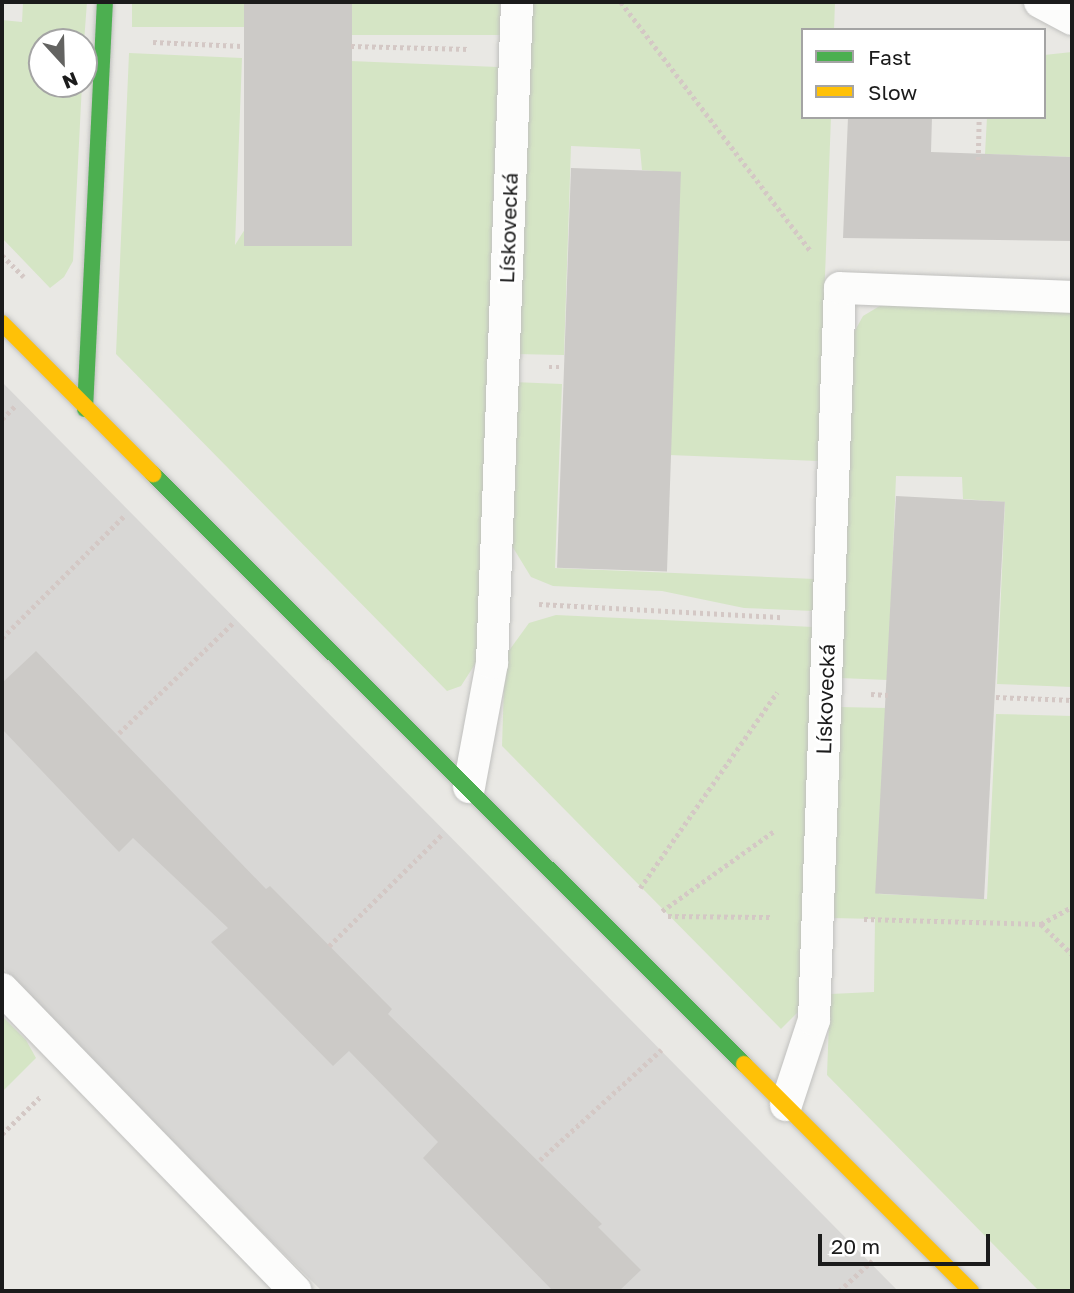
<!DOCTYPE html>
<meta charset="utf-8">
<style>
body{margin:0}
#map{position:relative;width:1074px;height:1293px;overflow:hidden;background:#e9e8e4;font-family:"Golos Text",sans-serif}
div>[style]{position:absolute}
.residential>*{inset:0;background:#d8d7d5}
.grass>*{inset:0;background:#d5e5c5;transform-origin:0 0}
.building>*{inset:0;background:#cccac7;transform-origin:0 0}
.path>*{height:4.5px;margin-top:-2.25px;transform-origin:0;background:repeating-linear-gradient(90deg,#d4c8c5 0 3.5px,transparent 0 7px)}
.roads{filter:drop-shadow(0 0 2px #c0c0be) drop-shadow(0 0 2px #c0c0be)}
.lane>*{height:32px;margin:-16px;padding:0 16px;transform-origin:16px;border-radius:16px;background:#fcfcfb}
.fast>*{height:16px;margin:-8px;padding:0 8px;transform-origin:8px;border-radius:8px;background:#4caf50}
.slow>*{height:16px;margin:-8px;padding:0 8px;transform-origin:8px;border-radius:8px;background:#ffc107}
span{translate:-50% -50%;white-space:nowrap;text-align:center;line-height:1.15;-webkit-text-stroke:5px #fff;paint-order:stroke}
.street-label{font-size:21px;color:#1b1b1b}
.frame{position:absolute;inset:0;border:4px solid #1b1b1b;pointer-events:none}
.legend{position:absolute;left:801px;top:28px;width:245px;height:91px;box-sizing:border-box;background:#fff;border:2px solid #a4a4a4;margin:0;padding:9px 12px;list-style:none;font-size:21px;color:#1b1b1b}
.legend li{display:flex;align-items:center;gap:14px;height:35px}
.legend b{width:35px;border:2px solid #a4a4a4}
.north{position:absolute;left:28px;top:28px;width:70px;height:70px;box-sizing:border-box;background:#fff;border:2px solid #a4a4a4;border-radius:50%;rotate:158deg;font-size:19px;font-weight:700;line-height:28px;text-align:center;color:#1b1b1b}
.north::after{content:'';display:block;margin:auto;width:24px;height:32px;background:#636361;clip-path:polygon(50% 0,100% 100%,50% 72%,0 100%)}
.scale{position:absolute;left:818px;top:1234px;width:172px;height:32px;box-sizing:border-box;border:4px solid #1b1b1b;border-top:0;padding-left:9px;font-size:21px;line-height:24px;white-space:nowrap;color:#1b1b1b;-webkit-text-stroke:5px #fff;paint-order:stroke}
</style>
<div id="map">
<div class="residential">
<i style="clip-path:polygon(2px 382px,898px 1291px,322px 1291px,258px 1228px,2px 967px)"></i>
</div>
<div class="grass">
<i style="clip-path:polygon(23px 2px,87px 2px,84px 42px,42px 42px,42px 84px,82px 84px,73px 261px,64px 277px,50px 288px,2px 238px,2px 20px,22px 22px)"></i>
<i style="left:132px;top:2px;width:112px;height:25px"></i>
<i style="left:352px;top:2px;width:148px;height:33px"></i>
<i style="clip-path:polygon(529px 2px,835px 2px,834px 30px,803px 30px,803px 117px,831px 117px,818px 461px,669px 455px,680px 173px,642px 170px,640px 149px,571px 146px,564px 355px,515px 354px)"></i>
<i style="clip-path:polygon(1072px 52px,1072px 157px,985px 154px,987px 117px,1044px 117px,1044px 55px)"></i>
<i style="clip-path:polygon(129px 53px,242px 58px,235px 245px,350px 61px,498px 67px,477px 661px,461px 686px,447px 691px,116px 354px)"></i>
<i style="clip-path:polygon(883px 304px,1072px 309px,1072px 687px,997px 684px,1005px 502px,963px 499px,962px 477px,896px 476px,888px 680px,840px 678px,852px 336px,863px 316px)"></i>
<i style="clip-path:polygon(513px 382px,562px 384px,555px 568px,815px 579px,813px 611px,744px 608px,662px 591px,553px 586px,531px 577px,509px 541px)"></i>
<i style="clip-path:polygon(556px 615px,813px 627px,800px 1010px,781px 1029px,502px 746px,505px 656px,529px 623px)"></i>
<i style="clip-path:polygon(840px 707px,887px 708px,879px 894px,987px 899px,996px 714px,1072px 716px,1072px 1291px,1039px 1291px,827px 1075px,830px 994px,874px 992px,875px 919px,832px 918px)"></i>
<i style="clip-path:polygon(2px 1016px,26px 1040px,36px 1058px,2px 1092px)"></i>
</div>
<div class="building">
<i style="left:244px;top:2px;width:108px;height:244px"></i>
<i style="clip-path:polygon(848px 117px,932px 117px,931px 152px,1072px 157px,1072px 241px,843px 238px)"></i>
<i style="left:571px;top:168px;width:110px;height:400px;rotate:2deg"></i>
<i style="left:896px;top:496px;width:109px;height:398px;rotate:3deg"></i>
<i style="clip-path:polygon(36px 651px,266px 889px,270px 886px,392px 1009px,388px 1014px,602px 1224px,598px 1227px,641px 1270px,619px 1291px,553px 1291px,423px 1158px,438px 1142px,349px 1051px,333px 1066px,211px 942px,228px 928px,133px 838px,119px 852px,2px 729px,2px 683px)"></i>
</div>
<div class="path">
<i style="left:621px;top:2px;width:313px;rotate:52.7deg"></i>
<i style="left:153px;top:42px;width:89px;rotate:2.6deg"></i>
<i style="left:351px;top:46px;width:118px;rotate:1.5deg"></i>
<i style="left:978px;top:160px;width:43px;rotate:-88.7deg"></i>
<i style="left:2px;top:255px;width:31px;rotate:45deg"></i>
<i style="left:549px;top:367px;width:14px"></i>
<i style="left:2px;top:419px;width:20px;rotate:-45deg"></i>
<i style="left:539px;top:604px;width:243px;rotate:3.1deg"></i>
<i style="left:2px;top:638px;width:174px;rotate:-45deg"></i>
<i style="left:871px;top:694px;width:17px;rotate:3deg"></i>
<i style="left:996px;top:697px;width:76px;rotate:2.3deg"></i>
<i style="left:119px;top:733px;width:160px;rotate:-44deg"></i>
<i style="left:640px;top:888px;width:239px;rotate:-55deg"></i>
<i style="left:662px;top:911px;width:138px;rotate:-35.5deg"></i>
<i style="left:668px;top:916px;width:103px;rotate:0.6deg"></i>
<i style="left:864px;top:919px;width:177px;rotate:1.6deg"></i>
<i style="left:1041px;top:924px;width:35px;rotate:-29deg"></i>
<i style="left:1041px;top:924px;width:43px;rotate:44.1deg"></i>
<i style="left:329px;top:946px;width:161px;rotate:-44.7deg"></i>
<i style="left:2px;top:1134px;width:54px;rotate:-44.3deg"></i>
<i style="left:540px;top:1160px;width:164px;rotate:-42.3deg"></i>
<i style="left:839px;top:1291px;width:45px;rotate:-42.3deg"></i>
</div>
<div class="roads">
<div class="lane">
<i style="left:1040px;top:2px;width:36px;rotate:28deg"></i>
<i style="left:469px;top:787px;width:126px;rotate:-79.5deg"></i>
<i style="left:492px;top:663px;width:661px;rotate:-87.83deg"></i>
<i style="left:2px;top:989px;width:421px;rotate:45.8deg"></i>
<i style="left:786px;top:1105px;width:89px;rotate:-71.8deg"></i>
<i style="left:814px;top:1020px;width:732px;rotate:-87.97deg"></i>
<i style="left:840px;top:288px;width:232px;rotate:2.2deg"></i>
</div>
<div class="fast">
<i style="left:85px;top:409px;width:407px;rotate:-87.2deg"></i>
<i style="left:153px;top:474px;width:835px;rotate:44.95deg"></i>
</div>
<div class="slow">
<i style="left:2px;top:323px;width:214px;rotate:45deg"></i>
<i style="left:744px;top:1064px;width:321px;rotate:45deg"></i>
</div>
</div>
<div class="street-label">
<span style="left:508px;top:228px;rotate:-88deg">Lískovecká</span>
<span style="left:825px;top:699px;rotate:-88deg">Lískovecká</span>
</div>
<div class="frame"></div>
<ul class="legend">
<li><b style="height:9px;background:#4caf50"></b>Fast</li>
<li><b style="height:9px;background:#ffc107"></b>Slow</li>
</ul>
<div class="north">N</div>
<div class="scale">20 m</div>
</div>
